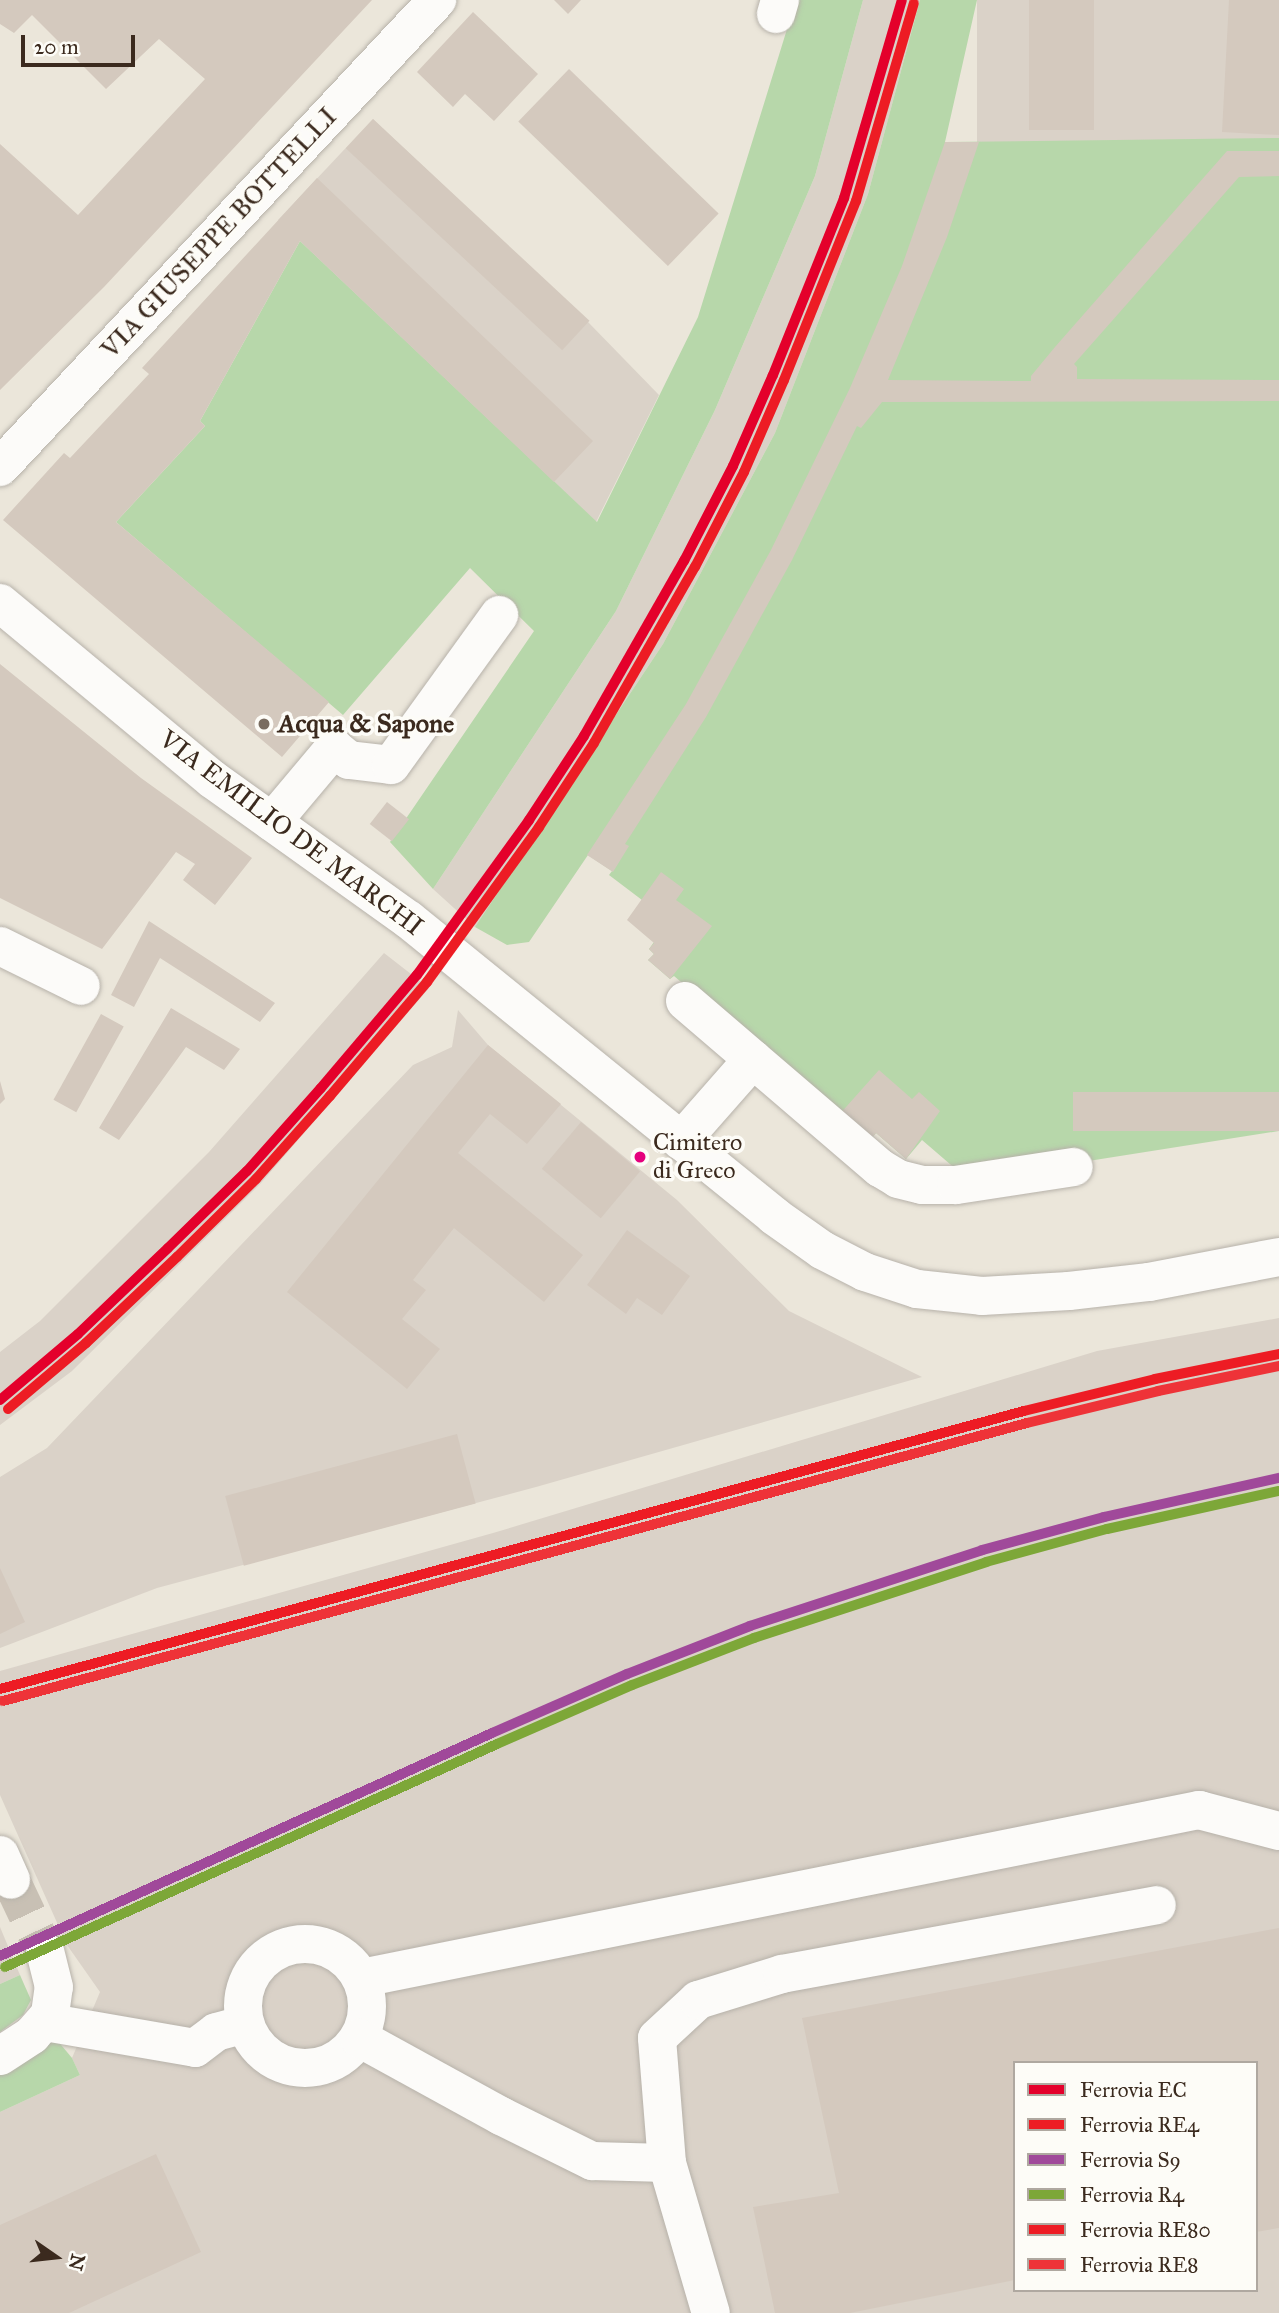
<!DOCTYPE html>
<style>
body{margin:0}
#map{position:relative;width:1279px;height:2313px;overflow:hidden;background:#ebe6da;font-family:"IM FELL Great Primer",serif}
div>[style]{position:absolute}
.industrial>*{inset:0;background:#dad2c8;transform-origin:0 0}
.green>*{inset:0;background:#b7d7aa}
.building>*{inset:0;background:#d4c9be;transform-origin:0 0}
.minor-tunnel>*{height:38px;margin-top:-19px;transform-origin:0;background:repeating-linear-gradient(90deg,#c8c0b4 0 38px,transparent 0 57px)}
.roads{filter:drop-shadow(0 0 2px #b7b2aa) drop-shadow(0 0 2px #b7b2aa)}
.minor>*{height:38px;margin:-19px;padding:0 19px;transform-origin:19px;border-radius:19px;background:#fcfbf9}
.minor>.ring{margin:-19px;padding:0;box-sizing:content-box;background:none;border:38px solid #fcfbf9;border-radius:50%}
.rail-1>*{height:10px;margin:-5px;padding:0 5px;transform-origin:5px;border-radius:5px;background:#e4002b}
.rail-2>*{height:10px;margin:-5px;padding:0 5px;transform-origin:5px;border-radius:5px;background:#ed1c24}
.rail-3>*{height:10px;margin:-5px;padding:0 5px;transform-origin:5px;border-radius:5px;background:#a0499a}
.rail-4>*{height:10px;margin:-5px;padding:0 5px;transform-origin:5px;border-radius:5px;background:#7da738}
.rail-5>*{height:10px;margin:-5px;padding:0 5px;transform-origin:5px;border-radius:5px;background:#ed1c24}
.rail-6>*{height:10px;margin:-5px;padding:0 5px;transform-origin:5px;border-radius:5px;background:#ee3338}
.dots>*{width:19px;height:19px;translate:-50% -50%;box-sizing:border-box;border:4px solid #fdfcf7;border-radius:50%}
span{translate:-50% -50%;white-space:nowrap;text-align:center;line-height:1.15;-webkit-text-stroke:7px #fdfcf7;paint-order:stroke}
.bus-label{font-size:24px;color:#3b2a1e}
.left{translate:0 -50%;text-align:left}
.street-label{font-size:26px;color:#3b2a1e}
.poi-label{font-size:26px;color:#3b2a1e;font-weight:700}
.legend{position:absolute;left:1013px;top:2061px;width:245px;height:231px;box-sizing:border-box;background:#fdfcf7;border:2px solid #afa8a0;margin:0;padding:9px 12px;list-style:none;font-size:21px;color:#3b2a1e}
.legend li{display:flex;align-items:center;gap:14px;height:35px}
.legend b{width:35px;border:2px solid #afa8a0}
.north{position:absolute;left:21px;top:2222px;width:70px;height:70px;-webkit-text-stroke:5px #fdfcf7;paint-order:stroke;rotate:104deg;font-size:19px;font-weight:700;line-height:28px;text-align:center;color:#3b2a1e}
.north::after{content:'';display:block;margin:auto;width:24px;height:32px;background:#3b2a1e;clip-path:polygon(50% 0,100% 100%,50% 72%,0 100%)}
.scale{position:absolute;left:21px;top:35px;width:114px;height:32px;box-sizing:border-box;border:4px solid #3b2a1e;border-top:0;padding-left:9px;font-size:21px;line-height:24px;white-space:nowrap;color:#3b2a1e;-webkit-text-stroke:5px #fdfcf7;paint-order:stroke}
</style>
<div id="map">
<div class="industrial">
<i style="clip-path:polygon(863px 0,920px 0,868px 194px,775px 433px,663px 644px,475px 927px,433px 889px,616px 611px,715px 410px,815px 176px)"></i>
<i style="left:977px;top:0;width:302px;height:146px"></i>
<i style="clip-path:polygon(373px 119px,588px 322px,659px 395px,596px 522px,278px 220px)"></i>
<i style="clip-path:polygon(384px 953px,429px 988px,261px 1183px,72px 1371px,0 1425px,0 1352px,40px 1321px,209px 1152px)"></i>
<i style="clip-path:polygon(458px 1010px,488px 1045px,677px 1200px,789px 1311px,922px 1377px,536px 1487px,157px 1588px,0 1648px,0 1477px,47px 1448px,413px 1065px,452px 1047px)"></i>
<i style="clip-path:polygon(evenodd,1279px 1318px,1279px 2313px,0 2313px,0 2112px,80px 2075px,72px 2058px,100px 1992px,67px 1945px,0 1795px,0 1671px,493px 1533px,1097px 1351px,1279px 1318px,1015px 2063px,1256px 2063px,1256px 2290px,1015px 2290px,1015px 2063px)"></i>
<i style="clip-path:polygon(0 1927px,20px 1975px,0 1984px)"></i>
</div>
<div class="green">
<i style="clip-path:polygon(796px 0,863px 0,815px 176px,715px 410px,616px 611px,433px 889px,390px 842px,534px 631px,470px 568px,343px 715px,116px 522px,205px 426px,200px 421px,300px 241px,597px 522px,698px 317px)"></i>
<i style="clip-path:polygon(920px 0,977px 0,945px 142px,1279px 138px,1279px 1131px,1082px 1162px,965px 1177px,922px 1140px,906px 1159px,876px 1133px,866px 1145px,838px 1115px,674px 976px,670px 979px,648px 960px,654px 954px,649px 949px,654px 942px,642px 900px,609px 875px,612px 871px,588px 855px,529px 942px,507px 945px,475px 927px,663px 644px,775px 433px,868px 194px)"></i>
<i style="clip-path:polygon(20px 1975px,31px 2000px,23px 2015px,0 2032px,0 1984px)"></i>
<i style="clip-path:polygon(57px 2040px,72px 2058px,80px 2075px,0 2112px,0 2065px)"></i>
</div>
<div class="building">
<i style="clip-path:polygon(0 0,372px 0,104px 287px,0 390px,0 144px,78px 215px,205px 79px,159px 39px,106px 89px,32px 15px,14px 33px,0 24px)"></i>
<i style="clip-path:polygon(554px 0,581px 0,568px 14px)"></i>
<i style="left:1029px;top:0;width:65px;height:130px"></i>
<i style="clip-path:polygon(1229px 0,1279px 0,1279px 135px,1222px 132px)"></i>
<i style="clip-path:polygon(473px 12px,538px 74px,494px 121px,465px 94px,453px 107px,417px 72px)"></i>
<i style="left:569px;top:69px;width:208px;height:73px;rotate:44deg"></i>
<i style="left:373px;top:119px;width:296px;height:40px;rotate:43deg"></i>
<i style="clip-path:polygon(945px 142px,979px 142px,947px 237px,888px 380px,1031px 381px,1031px 376px,1055px 347px,1227px 151px,1279px 151px,1279px 176px,1239px 177px,1074px 364px,1077px 367px,1077px 379px,1279px 380px,1279px 401px,882px 402px,861px 428px,857px 426px,792px 560px,706px 717px,625px 844px,629px 846px,613px 872px,587px 855px,686px 704px,771px 550px,850px 388px,902px 266px)"></i>
<i style="clip-path:polygon(317px 178px,593px 441px,554px 482px,300px 241px,200px 421px,205px 426px,116px 522px,329px 702px,282px 757px,3px 520px,64px 453px,70px 458px,149px 374px,142px 368px)"></i>
<i style="clip-path:polygon(0 664px,141px 778px,252px 858px,215px 905px,183px 880px,195px 864px,176px 852px,102px 949px,0 898px)"></i>
<i style="left:387px;top:802px;width:28px;height:28px;rotate:38deg"></i>
<i style="clip-path:polygon(661px 872px,684px 889px,676px 900px,712px 926px,670px 979px,648px 960px,654px 954px,649px 949px,654px 943px,627px 920px)"></i>
<i style="clip-path:polygon(149px 921px,275px 1003px,260px 1022px,160px 958px,134px 1007px,111px 995px)"></i>
<i style="clip-path:polygon(171px 1008px,240px 1049px,224px 1070px,186px 1047px,119px 1140px,99px 1128px)"></i>
<i style="left:101px;top:1014px;width:26px;height:98px;rotate:29deg"></i>
<i style="clip-path:polygon(488px 1045px,561px 1104px,527px 1144px,490px 1114px,458px 1153px,583px 1255px,544px 1302px,454px 1228px,413px 1280px,426px 1290px,402px 1319px,440px 1349px,407px 1389px,287px 1292px)"></i>
<i style="clip-path:polygon(879px 1070px,912px 1099px,919px 1092px,940px 1111px,906px 1159px,876px 1133px,866px 1145px,838px 1116px)"></i>
<i style="clip-path:polygon(0 1081px,5px 1099px,0 1104px)"></i>
<i style="left:1279px;top:1092px;width:39px;height:206px;rotate:90deg"></i>
<i style="left:581px;top:1122px;width:77px;height:61px;rotate:40deg"></i>
<i style="clip-path:polygon(627px 1230px,690px 1276px,662px 1315px,637px 1298px,626px 1314px,587px 1285px)"></i>
<i style="left:457px;top:1434px;width:72px;height:240px;rotate:75deg"></i>
<i style="clip-path:polygon(0 1568px,25px 1622px,0 1634px)"></i>
<i style="clip-path:polygon(1279px 1928px,1279px 2228px,1256px 2232px,1256px 2063px,1015px 2063px,1015px 2280px,850px 2313px,775px 2313px,753px 2207px,839px 2193px,802px 2018px)"></i>
<i style="clip-path:polygon(156px 2154px,201px 2252px,69px 2313px,0 2313px,0 2225px)"></i>
</div>
<div class="minor-tunnel">
<i style="left:11px;top:1880px;width:80px;rotate:64.7deg"></i>
</div>
<div class="roads">
<div class="minor">
<i style="left:776px;top:14px;width:15px;rotate:-74deg"></i>
<i style="left:0;top:467px;width:640px;rotate:-46.9deg"></i>
<i style="left:0;top:603px;width:276px;rotate:39.7deg"></i>
<i style="left:212px;top:779px;width:242px;rotate:35.6deg"></i>
<i style="left:409px;top:920px;width:470px;rotate:39deg"></i>
<i style="left:774px;top:1216px;width:59px;rotate:35.3deg"></i>
<i style="left:822px;top:1250px;width:48px;rotate:27.1deg"></i>
<i style="left:865px;top:1272px;width:55px;rotate:18.1deg"></i>
<i style="left:917px;top:1289px;width:65px;rotate:6.1deg"></i>
<i style="left:982px;top:1296px;width:87px;rotate:-3.3deg"></i>
<i style="left:1069px;top:1291px;width:81px;rotate:-6.4deg"></i>
<i style="left:1149px;top:1282px;width:132px;rotate:-10.9deg"></i>
<i style="left:272px;top:822px;width:97px;rotate:-50deg"></i>
<i style="left:334px;top:748px;width:19px;rotate:39deg"></i>
<i style="left:349px;top:760px;width:42px;rotate:6.8deg"></i>
<i style="left:391px;top:765px;width:185px;rotate:-54.2deg"></i>
<i style="left:0;top:946px;width:90px;rotate:26.3deg"></i>
<i style="left:685px;top:1001px;width:257px;rotate:40.6deg"></i>
<i style="left:880px;top:1168px;width:21px;rotate:31deg"></i>
<i style="left:898px;top:1179px;width:25px;rotate:14deg"></i>
<i style="left:922px;top:1185px;width:34px"></i>
<i style="left:956px;top:1185px;width:119px;rotate:-8.7deg"></i>
<i style="left:681px;top:1141px;width:109px;rotate:-48.7deg"></i>
<i style="left:0;top:1855px;width:27px;rotate:66deg"></i>
<i class="ring" style="left:243px;top:1944px;width:86px;height:86px"></i>
<i style="left:362px;top:1978px;width:854px;rotate:-11.35deg"></i>
<i style="left:1199px;top:1810px;width:83px;rotate:14.7deg"></i>
<i style="left:45px;top:2022px;width:152px;rotate:9.8deg"></i>
<i style="left:195px;top:2048px;width:26px;rotate:-37deg"></i>
<i style="left:216px;top:2032px;width:30px;rotate:-15deg"></i>
<i style="left:359px;top:2038px;width:162px;rotate:28.8deg"></i>
<i style="left:501px;top:2116px;width:102px;rotate:26.3deg"></i>
<i style="left:592px;top:2161px;width:75px;rotate:1.5deg"></i>
<i style="left:667px;top:2163px;width:156px;rotate:73.7deg"></i>
<i style="left:0;top:2056px;width:38px;rotate:-33deg"></i>
<i style="left:32px;top:2035px;width:28px;rotate:-49deg"></i>
<i style="left:50px;top:2014px;width:27px;rotate:-82deg"></i>
<i style="left:54px;top:1987px;width:36px;rotate:-104deg"></i>
<i style="left:667px;top:2163px;width:125px;rotate:-94.6deg"></i>
<i style="left:657px;top:2038px;width:56px;rotate:-42.8deg"></i>
<i style="left:698px;top:2000px;width:88px;rotate:-17.2deg"></i>
<i style="left:782px;top:1974px;width:381px;rotate:-10.4deg"></i>
</div>
</div>
<div class="rail-1">
<i style="left:0;top:1400px;width:102px;rotate:-40.2deg"></i>
<i style="left:78px;top:1334px;width:124px;rotate:-43.7deg"></i>
<i style="left:168px;top:1248px;width:110px;rotate:-44.3deg"></i>
<i style="left:247px;top:1171px;width:111px;rotate:-48.3deg"></i>
<i style="left:321px;top:1088px;width:148px;rotate:-49.7deg"></i>
<i style="left:417px;top:975px;width:191px;rotate:-54.1deg"></i>
<i style="left:529px;top:820px;width:100px;rotate:-56.8deg"></i>
<i style="left:584px;top:736px;width:202px;rotate:-60.3deg"></i>
<i style="left:684px;top:561px;width:107px;rotate:-62.7deg"></i>
<i style="left:733px;top:466px;width:99px;rotate:-66.3deg"></i>
<i style="left:773px;top:375px;width:191px;rotate:-68.1deg"></i>
<i style="left:844px;top:198px;width:206px;rotate:-73.7deg"></i>
</div>
<div class="rail-2">
<i style="left:8px;top:1409px;width:102px;rotate:-40.2deg"></i>
<i style="left:86px;top:1343px;width:125px;rotate:-43.4deg"></i>
<i style="left:177px;top:1257px;width:111px;rotate:-44.6deg"></i>
<i style="left:256px;top:1179px;width:111px;rotate:-48.3deg"></i>
<i style="left:330px;top:1096px;width:150px;rotate:-49.6deg"></i>
<i style="left:427px;top:982px;width:191px;rotate:-54.1deg"></i>
<i style="left:539px;top:827px;width:100px;rotate:-56.8deg"></i>
<i style="left:594px;top:743px;width:203px;rotate:-60.2deg"></i>
<i style="left:695px;top:567px;width:107px;rotate:-62.7deg"></i>
<i style="left:744px;top:472px;width:100px;rotate:-66.5deg"></i>
<i style="left:784px;top:380px;width:193px;rotate:-68.1deg"></i>
<i style="left:856px;top:201px;width:206px;rotate:-73.7deg"></i>
</div>
<div class="rail-3">
<i style="left:0;top:1956px;width:540px;rotate:-24.38deg"></i>
<i style="left:492px;top:1733px;width:147px;rotate:-23.6deg"></i>
<i style="left:627px;top:1674px;width:132px;rotate:-21.3deg"></i>
<i style="left:750px;top:1626px;width:244px;rotate:-18.1deg"></i>
<i style="left:982px;top:1550px;width:126px;rotate:-15.1deg"></i>
<i style="left:1104px;top:1517px;width:179px;rotate:-12.6deg"></i>
</div>
<div class="rail-4">
<i style="left:5px;top:1967px;width:540px;rotate:-24.38deg"></i>
<i style="left:497px;top:1744px;width:147px;rotate:-23.6deg"></i>
<i style="left:632px;top:1685px;width:131px;rotate:-21.1deg"></i>
<i style="left:754px;top:1638px;width:244px;rotate:-18.1deg"></i>
<i style="left:986px;top:1562px;width:125px;rotate:-15.3deg"></i>
<i style="left:1107px;top:1529px;width:176px;rotate:-12.5deg"></i>
</div>
<div class="rail-5">
<i style="left:0;top:1689px;width:1061px;rotate:-15.19deg"></i>
<i style="left:1024px;top:1411px;width:135px;rotate:-13.7deg"></i>
<i style="left:1155px;top:1379px;width:126px;rotate:-11.4deg"></i>
</div>
<div class="rail-6">
<i style="left:3px;top:1701px;width:1061px;rotate:-15.19deg"></i>
<i style="left:1027px;top:1423px;width:135px;rotate:-13.7deg"></i>
<i style="left:1158px;top:1391px;width:124px;rotate:-11.7deg"></i>
</div>
<div class="dots">
<i style="left:264px;top:724px;background:#796c60"></i>
<i style="left:640px;top:1157px;background:#e5007d"></i>
</div>
<div class="bus-label">
<span class="left" style="left:653px;top:1157px">Cimitero<br>di Greco</span>
</div>
<div class="street-label">
<span style="left:219px;top:233px;rotate:-47deg">VIA GIUSEPPE BOTTELLI</span>
<span style="left:291px;top:833px;rotate:37deg">VIA EMILIO DE MARCHI</span>
</div>
<div class="poi-label">
<span class="left" style="left:278px;top:724px">Acqua &amp; Sapone</span>
</div>
<ul class="legend">
<li><b style="height:9px;background:#e4002b"></b>Ferrovia EC</li>
<li><b style="height:9px;background:#ed1c24"></b>Ferrovia RE4</li>
<li><b style="height:9px;background:#a0499a"></b>Ferrovia S9</li>
<li><b style="height:9px;background:#7da738"></b>Ferrovia R4</li>
<li><b style="height:9px;background:#ed1c24"></b>Ferrovia RE80</li>
<li><b style="height:9px;background:#ee3338"></b>Ferrovia RE8</li>
</ul>
<div class="north">N</div>
<div class="scale">20 m</div>
</div>
